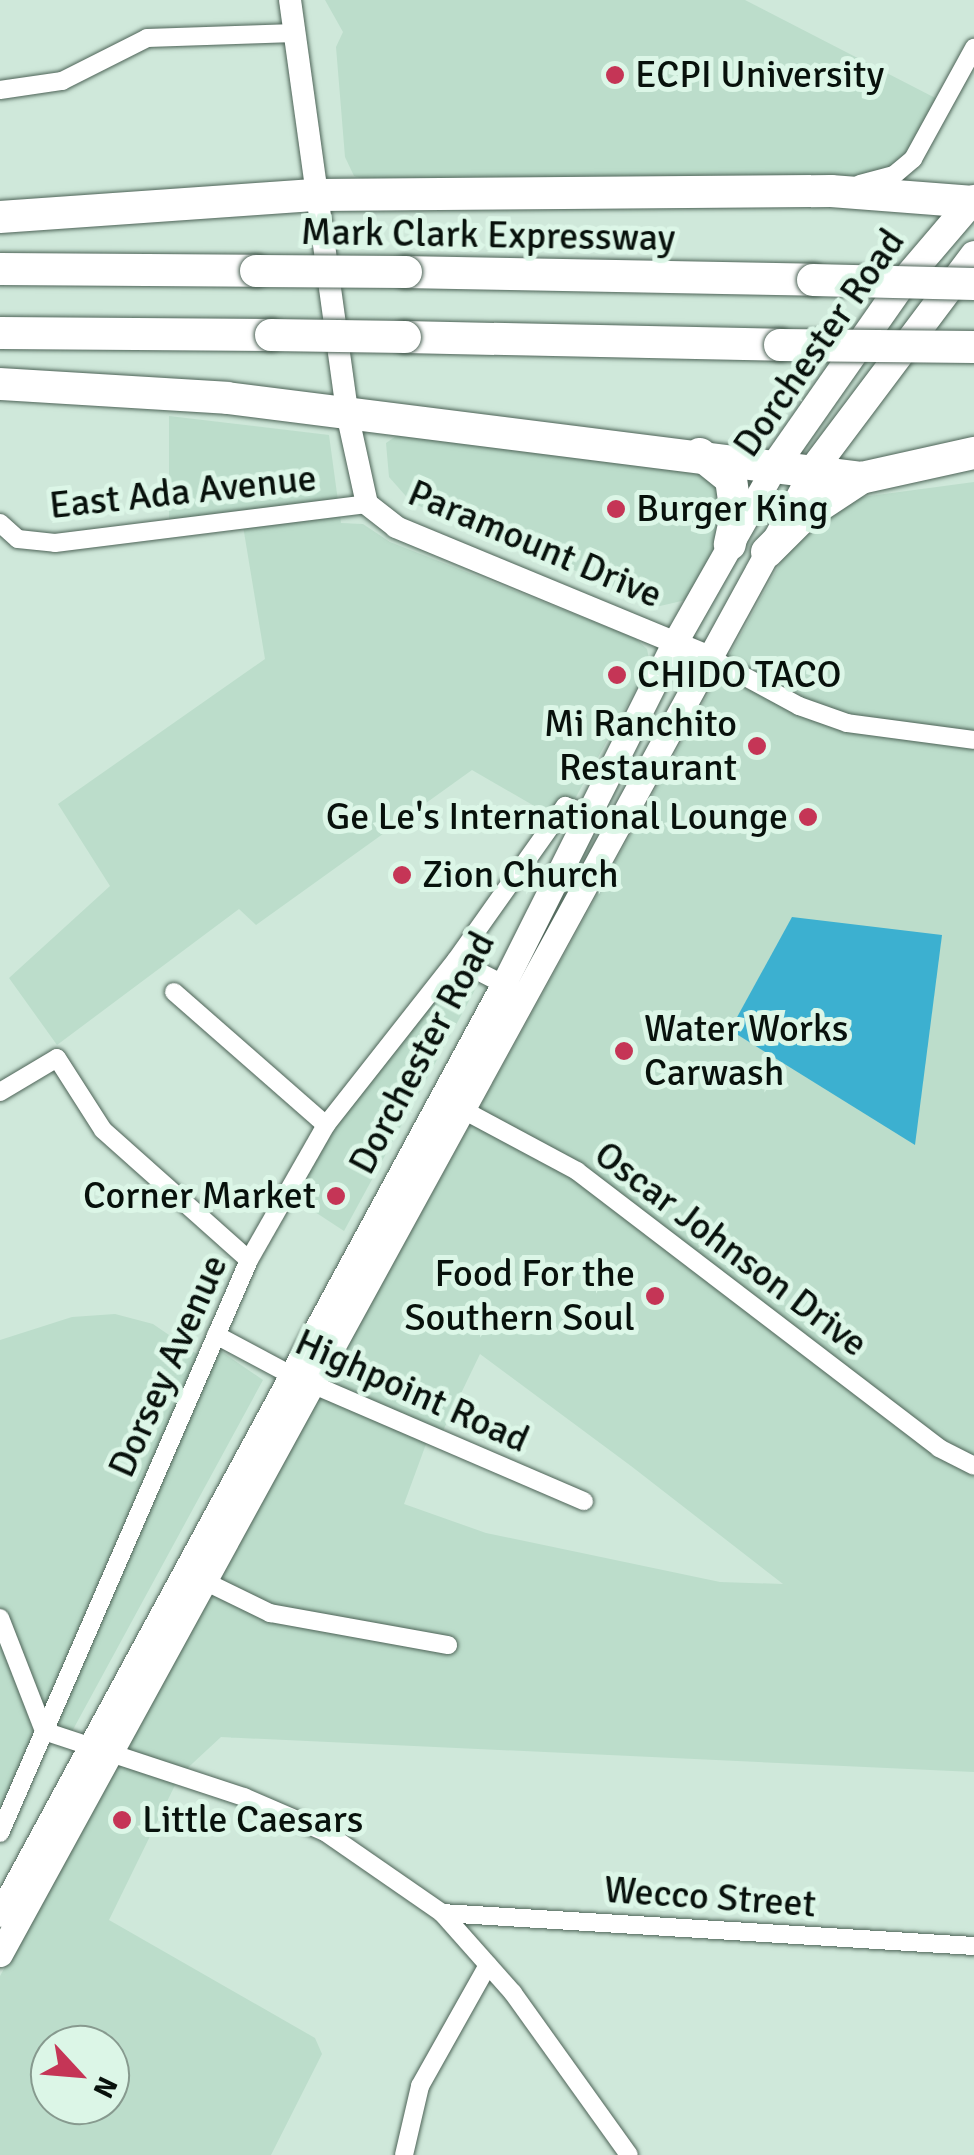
<!DOCTYPE html>
<style>
body{margin:0}
#map{position:relative;width:974px;height:2155px;overflow:hidden;background:#cfe8da;font-family:Signika,sans-serif}
div>[style]{position:absolute}
.built>*{inset:0;background:#bcddcb}
.water>*{inset:0;background:#3cb0d0}
.roads{filter:drop-shadow(0 0 2px #4d6357) drop-shadow(0 0 2px #4d6357)}
.minor>*{height:18px;margin:-9px;padding:0 9px;transform-origin:9px;border-radius:9px;background:#fff}
.tertiary>*{height:22px;margin:-11px;padding:0 11px;transform-origin:11px;border-radius:11px;background:#fff}
.secondary>*{height:25px;margin:-12.5px;padding:0 12.5px;transform-origin:12.5px;border-radius:12.5px;background:#fff}
.primary>*{height:28px;margin:-14px;padding:0 14px;transform-origin:14px;border-radius:14px;background:#fff}
.motorway>*{height:32px;margin:-16px;padding:0 16px;transform-origin:16px;border-radius:16px;background:#fff}
.bridges{filter:drop-shadow(0 0 2px #4d6357) drop-shadow(0 0 2px #4d6357)}
.motorway-bridge>*{height:32px;margin:-16px;padding:0 16px;transform-origin:16px;border-radius:16px;background:#fff}
.dots>*{width:28px;height:28px;translate:-50% -50%;box-sizing:border-box;border:5px solid #dcf6e7;border-radius:50%}
span{translate:-50% -50%;white-space:nowrap;text-align:center;line-height:1.15;-webkit-text-stroke:10px #dcf6e7;paint-order:stroke}
.poi-label{font-size:38px;color:#08110c}
.left{translate:0 -50%;text-align:left}
.right{translate:-100% -50%;text-align:right}
.street-label{font-size:38px;color:#08110c}
.north{position:absolute;left:30px;top:2025px;width:100px;height:100px;box-sizing:border-box;background:#dcf6e7;border:2px solid #879a8f;border-radius:50%;rotate:116deg;font-size:28px;font-weight:700;line-height:40px;text-align:center;color:#08110c}
.north::after{content:'';display:block;margin:auto;width:35px;height:45px;background:#c53556;clip-path:polygon(50% 0,100% 100%,50% 72%,0 100%)}
</style>
<div id="map">
<div class="built">
<i style="clip-path:polygon(325px 0,745px 0,945px 103px,913px 159px,868px 176px,369px 181px,354px 176px,345px 157px,336px 47px,343px 32px)"></i>
<i style="clip-path:polygon(169px 416px,329px 435px,341px 523px,363px 524px,390px 542px,635px 638px,647px 649px,650px 664px,562px 822px,472px 770px,256px 925px,239px 909px,57px 1045px,9px 978px,110px 886px,58px 804px,265px 659px,242px 520px,169px 528px)"></i>
<i style="clip-path:polygon(405px 430px,688px 468px,722px 485px,724px 530px,686px 600px,660px 606px,412px 503px,389px 477px,386px 443px)"></i>
<i style="clip-path:polygon(evenodd,974px 482px,974px 1772px,221px 1737px,180px 1775px,109px 1920px,315px 2038px,322px 2054px,271px 2155px,0 2155px,0 1976px,787px 551px,832px 501px,974px 482px,480px 1354px,631px 1466px,783px 1584px,720px 1582px,486px 1533px,404px 1504px,429px 1436px,439px 1439px,480px 1354px,974px 482px,50px 2045px,110px 2045px,110px 2105px,50px 2105px,50px 2045px)"></i>
<i style="clip-path:polygon(456px 960px,483px 975px,344px 1231px,286px 1193px)"></i>
<i style="clip-path:polygon(115px 1314px,153px 1324px,204px 1359px,212px 1345px,263px 1380px,69px 1737px,45px 1731px,0 1833px,0 1340px,72px 1317px)"></i>
</div>
<div class="water">
<i style="clip-path:polygon(792px 917px,942px 935px,915px 1145px,730px 1030px)"></i>
</div>
<div class="roads">
<div class="minor">
<i style="left:0;top:90px;width:63px;rotate:-8.3deg"></i>
<i style="left:62px;top:81px;width:95px;rotate:-26.8deg"></i>
<i style="left:147px;top:38px;width:148px;rotate:-1.9deg"></i>
<i style="left:860px;top:184px;width:35px;rotate:-15deg"></i>
<i style="left:894px;top:175px;width:25px;rotate:-40deg"></i>
<i style="left:913px;top:159px;width:127px;rotate:-61.2deg"></i>
<i style="left:0;top:523px;width:24px;rotate:42deg"></i>
<i style="left:18px;top:539px;width:37px;rotate:6deg"></i>
<i style="left:55px;top:543px;width:314px;rotate:-7.1deg"></i>
<i style="left:707px;top:656px;width:105px;rotate:28.5deg"></i>
<i style="left:799px;top:706px;width:51px;rotate:19.5deg"></i>
<i style="left:847px;top:723px;width:128px;rotate:7.6deg"></i>
<i style="left:456px;top:960px;width:189px;rotate:-54.7deg"></i>
<i style="left:565px;top:806px;width:26px;rotate:18deg"></i>
<i style="left:174px;top:992px;width:202px;rotate:41.2deg"></i>
<i style="left:0;top:1092px;width:66px;rotate:-30.8deg"></i>
<i style="left:57px;top:1058px;width:85px;rotate:57.4deg"></i>
<i style="left:103px;top:1130px;width:195px;rotate:41.7deg"></i>
<i style="left:454px;top:1105px;width:140px;rotate:28.2deg"></i>
<i style="left:577px;top:1171px;width:456px;rotate:37.4deg"></i>
<i style="left:939px;top:1448px;width:39px;rotate:27deg"></i>
<i style="left:216px;top:1335px;width:85px;rotate:28.1deg"></i>
<i style="left:291px;top:1375px;width:319px;rotate:23.3deg"></i>
<i style="left:194px;top:1576px;width:85px;rotate:26deg"></i>
<i style="left:270px;top:1613px;width:181px;rotate:10.2deg"></i>
<i style="left:0;top:1618px;width:121px;rotate:68.7deg"></i>
<i style="left:44px;top:1731px;width:211px;rotate:18.3deg"></i>
<i style="left:244px;top:1797px;width:88px;rotate:23.4deg"></i>
<i style="left:325px;top:1832px;width:142px;rotate:34.7deg"></i>
<i style="left:442px;top:1913px;width:107px;rotate:48.4deg"></i>
<i style="left:513px;top:1993px;width:199px;rotate:54.4deg"></i>
<i style="left:0;top:1833px;width:625px;rotate:-66.51deg"></i>
<i style="left:249px;top:1260px;width:155px;rotate:-60.3deg"></i>
<i style="left:326px;top:1125px;width:210px;rotate:-51.8deg"></i>
<i style="left:456px;top:960px;width:64px;rotate:27deg"></i>
<i style="left:442px;top:1913px;width:533px;rotate:3.55deg"></i>
<i style="left:404px;top:2155px;width:71px;rotate:-76.9deg"></i>
<i style="left:420px;top:2086px;width:139px;rotate:-60.7deg"></i>
</div>
<div class="tertiary">
<i style="left:290px;top:0;width:417px;rotate:82.1deg"></i>
<i style="left:347px;top:413px;width:93px;rotate:77.6deg"></i>
<i style="left:367px;top:504px;width:37px;rotate:38deg"></i>
<i style="left:396px;top:527px;width:337px;rotate:22.5deg"></i>
</div>
<div class="secondary">
<i style="left:0;top:1914px;width:1056px;rotate:-61.57deg"></i>
<i style="left:503px;top:985px;width:384px;rotate:-63.4deg"></i>
<i style="left:675px;top:642px;width:205px;rotate:-60.4deg"></i>
<i style="left:0;top:1954px;width:1691px;rotate:-61.3deg"></i>
</div>
<div class="primary">
<i style="left:776px;top:464px;width:223px;rotate:-55deg"></i>
<i style="left:904px;top:281px;width:108px;rotate:-49.5deg"></i>
<i style="left:812px;top:471px;width:270px;rotate:-53.1deg"></i>
</div>
<div class="motorway">
<i style="left:0;top:217px;width:318px;rotate:-4deg"></i>
<i style="left:317px;top:195px;width:514px;rotate:-0.45deg"></i>
<i style="left:831px;top:191px;width:143px;rotate:4.4deg"></i>
<i style="left:0;top:269px;width:256px;rotate:0.4deg"></i>
<i style="left:406px;top:272px;width:407px;rotate:1.1deg"></i>
<i style="left:0;top:333px;width:271px;rotate:0.4deg"></i>
<i style="left:405px;top:337px;width:375px;rotate:1.2deg"></i>
<i style="left:0;top:384px;width:227px;rotate:3.5deg"></i>
<i style="left:227px;top:398px;width:639px;rotate:7.19deg"></i>
<i style="left:861px;top:478px;width:116px;rotate:-12.5deg"></i>
<i style="left:700px;top:454px;width:40px;rotate:39deg"></i>
<i style="left:731px;top:479px;width:36px;rotate:82deg"></i>
<i style="left:736px;top:515px;width:30px;rotate:102deg"></i>
<i style="left:767px;top:552px;width:49px;rotate:-45deg"></i>
<i style="left:802px;top:517px;width:71px;rotate:-33.5deg"></i>
</div>
</div>
<div class="bridges">
<div class="motorway-bridge">
<i style="left:256px;top:271px;width:150px;rotate:0.4deg"></i>
<i style="left:813px;top:280px;width:161px;rotate:1.4deg"></i>
<i style="left:271px;top:335px;width:134px;rotate:0.9deg"></i>
<i style="left:780px;top:345px;width:194px;rotate:0.6deg"></i>
</div>
</div>
<div class="dots">
<i style="left:615px;top:75px;background:#c53556"></i>
<i style="left:616px;top:509px;background:#c53556"></i>
<i style="left:617px;top:675px;background:#c53556"></i>
<i style="left:757px;top:746px;background:#c53556"></i>
<i style="left:808px;top:817px;background:#c53556"></i>
<i style="left:402px;top:875px;background:#c53556"></i>
<i style="left:624px;top:1051px;background:#c53556"></i>
<i style="left:336px;top:1196px;background:#c53556"></i>
<i style="left:655px;top:1296px;background:#c53556"></i>
<i style="left:122px;top:1820px;background:#c53556"></i>
</div>
<div class="poi-label">
<span class="left" style="left:635px;top:75px">ECPI University</span>
<span class="left" style="left:636px;top:509px">Burger King</span>
<span class="left" style="left:637px;top:675px">CHIDO TACO</span>
<span class="right" style="left:737px;top:746px">Mi Ranchito<br>Restaurant</span>
<span class="right" style="left:788px;top:817px">Ge Le's International Lounge</span>
<span class="left" style="left:422px;top:875px">Zion Church</span>
<span class="left" style="left:644px;top:1051px">Water Works<br>Carwash</span>
<span class="right" style="left:316px;top:1196px">Corner Market</span>
<span class="right" style="left:635px;top:1296px">Food For the<br>Southern Soul</span>
<span class="left" style="left:142px;top:1820px">Little Caesars</span>
</div>
<div class="street-label">
<span style="left:488px;top:235px;rotate:1deg">Mark Clark Expressway</span>
<span style="left:819px;top:343px;rotate:-55deg">Dorchester Road</span>
<span style="left:183px;top:492px;rotate:-6deg">East Ada Avenue</span>
<span style="left:535px;top:544px;rotate:23deg">Paramount Drive</span>
<span style="left:422px;top:1053px;rotate:-62deg">Dorchester Road</span>
<span style="left:731px;top:1249px;rotate:37deg">Oscar Johnson Drive</span>
<span style="left:168px;top:1366px;rotate:-66deg">Dorsey Avenue</span>
<span style="left:412px;top:1391px;rotate:24deg">Highpoint Road</span>
<span style="left:710px;top:1897px;rotate:4deg">Wecco Street</span>
</div>
<div class="north">N</div>
</div>
